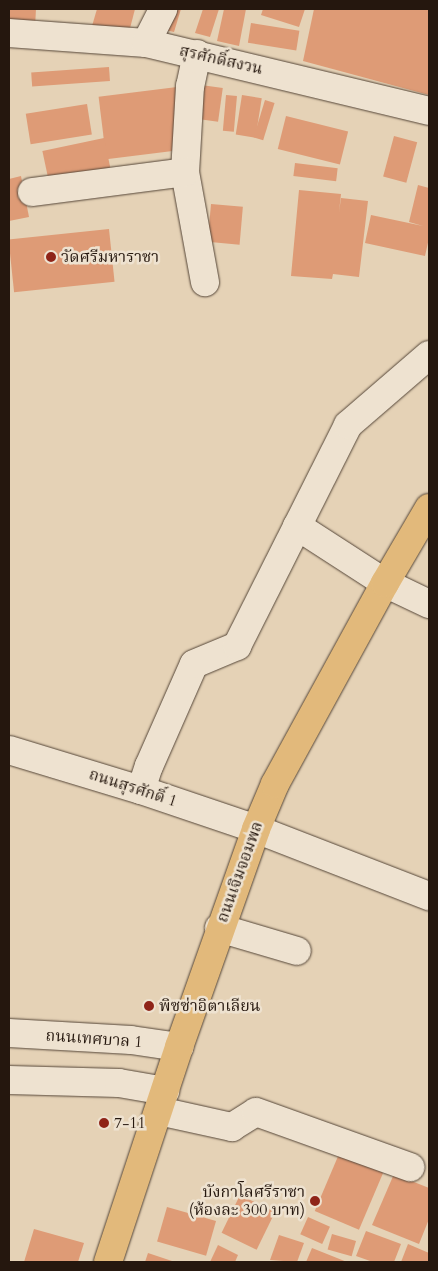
<!DOCTYPE html>
<meta charset="utf-8">
<style>
body{margin:0}
#map{position:relative;width:438px;height:1271px;overflow:hidden;background:#e5d2b6;font-family:Cardo,"Noto Serif Thai",serif}
div>[style]{position:absolute}
.building>*{inset:0;background:#de9b76;transform-origin:0 0}
.roads{filter:drop-shadow(0 0 1px #554638) drop-shadow(0 0 1px #554638)}
.minor>*{height:28px;margin:-14px;padding:0 14px;transform-origin:14px;border-radius:14px;background:#eee2d0}
.major>*{height:28px;margin:-14px;padding:0 14px;transform-origin:14px;border-radius:14px;background:#e2b97b}
.dots>*{width:14px;height:14px;translate:-50% -50%;box-sizing:border-box;border:2px solid #eee2d0;border-radius:50%}
span{translate:-50% -50%;white-space:nowrap;text-align:center;line-height:1.15;-webkit-text-stroke:5px #eee2d0;paint-order:stroke}
.street-label{font-size:16px;color:#25170e}
.poi-label{font-size:16px;color:#25170e}
.left{translate:0 -50%;text-align:left}
.right{translate:-100% -50%;text-align:right}
.frame{position:absolute;inset:0;border:10px solid #25170e;pointer-events:none}
</style>
<div id="map">
<div class="building">
<i style="clip-path:polygon(9px 9px,36px 9px,35px 27px,9px 25px)"></i>
<i style="clip-path:polygon(97px 9px,135px 9px,128px 36px,92px 26px)"></i>
<i style="clip-path:polygon(165px 9px,181px 9px,174px 32px,156px 28px)"></i>
<i style="clip-path:polygon(203px 9px,219px 9px,210px 37px,195px 33px)"></i>
<i style="clip-path:polygon(224px 9px,246px 9px,239px 46px,217px 41px)"></i>
<i style="clip-path:polygon(263px 9px,305px 9px,299px 27px,261px 15px)"></i>
<i style="clip-path:polygon(314px 9px,429px 9px,429px 95px,303px 61px)"></i>
<i style="left:251px;top:23px;width:49px;height:20px;rotate:9deg"></i>
<i style="left:109px;top:67px;width:14px;height:78px;rotate:86deg"></i>
<i style="left:201px;top:85px;width:22px;height:34px;rotate:8deg"></i>
<i style="left:177px;top:87px;width:63px;height:79px;rotate:83deg"></i>
<i style="left:226px;top:95px;width:11px;height:36px;rotate:5deg"></i>
<i style="left:242px;top:95px;width:20px;height:40px;rotate:9deg"></i>
<i style="left:265px;top:100px;width:10px;height:39px;rotate:17deg"></i>
<i style="left:87px;top:104px;width:31px;height:62px;rotate:81deg"></i>
<i style="left:286px;top:116px;width:64px;height:34px;rotate:14deg"></i>
<i style="left:394px;top:136px;width:24px;height:42px;rotate:15deg"></i>
<i style="left:104px;top:138px;width:34px;height:63px;rotate:78deg"></i>
<i style="left:295px;top:163px;width:43px;height:13px;rotate:7deg"></i>
<i style="clip-path:polygon(21px 176px,29px 217px,9px 221px,9px 179px)"></i>
<i style="clip-path:polygon(418px 185px,429px 188px,429px 238px,425px 256px,365px 243px,371px 215px,423px 226px,409px 222px)"></i>
<i style="clip-path:polygon(299px 190px,341px 194px,339px 212px,341px 198px,368px 201px,359px 277px,333px 274px,332px 279px,291px 276px)"></i>
<i style="left:211px;top:204px;width:32px;height:38px;rotate:5deg"></i>
<i style="left:109px;top:229px;width:53px;height:101px;rotate:84deg"></i>
<i style="left:339px;top:1154px;width:48px;height:62px;rotate:23deg"></i>
<i style="clip-path:polygon(394px 1174px,429px 1188px,429px 1219px,419px 1244px,372px 1225px)"></i>
<i style="left:240px;top:1195px;width:39px;height:42px;rotate:26deg"></i>
<i style="left:167px;top:1207px;width:51px;height:36px;rotate:16deg"></i>
<i style="left:308px;top:1217px;width:24px;height:19px;rotate:24deg"></i>
<i style="clip-path:polygon(34px 1229px,84px 1243px,78px 1262px,24px 1262px)"></i>
<i style="clip-path:polygon(366px 1231px,401px 1244px,394px 1262px,373px 1262px,356px 1256px)"></i>
<i style="left:332px;top:1234px;width:25px;height:16px;rotate:16deg"></i>
<i style="clip-path:polygon(279px 1235px,304px 1243px,297px 1262px,270px 1260px)"></i>
<i style="clip-path:polygon(408px 1244px,429px 1253px,429px 1262px,401px 1262px)"></i>
<i style="clip-path:polygon(218px 1245px,238px 1255px,235px 1262px,210px 1262px)"></i>
<i style="clip-path:polygon(312px 1248px,347px 1262px,306px 1262px)"></i>
<i style="clip-path:polygon(148px 1253px,175px 1262px,145px 1262px)"></i>
</div>
<div class="roads">
<div class="minor">
<i style="left:9px;top:33px;width:137px;rotate:4.2deg"></i>
<i style="left:146px;top:43px;width:291px;rotate:13.5deg"></i>
<i style="left:146px;top:43px;width:38px;rotate:-63deg"></i>
<i style="left:197px;top:54px;width:33px;rotate:102deg"></i>
<i style="left:190px;top:86px;width:86px;rotate:93.3deg"></i>
<i style="left:185px;top:172px;width:112px;rotate:79.7deg"></i>
<i style="left:32px;top:192px;width:154px;rotate:-7.4deg"></i>
<i style="left:297px;top:526px;width:105px;rotate:32.9deg"></i>
<i style="left:385px;top:583px;width:49px;rotate:25.5deg"></i>
<i style="left:9px;top:750px;width:138px;rotate:16.9deg"></i>
<i style="left:141px;top:790px;width:121px;rotate:18.7deg"></i>
<i style="left:256px;top:829px;width:186px;rotate:21.2deg"></i>
<i style="left:141px;top:790px;width:25px;rotate:-72deg"></i>
<i style="left:149px;top:766px;width:111px;rotate:-66.2deg"></i>
<i style="left:194px;top:664px;width:47px;rotate:-22.7deg"></i>
<i style="left:237px;top:646px;width:247px;rotate:-63.3deg"></i>
<i style="left:348px;top:425px;width:107px;rotate:-40.8deg"></i>
<i style="left:219px;top:928px;width:81px;rotate:16.4deg"></i>
<i style="left:9px;top:1033px;width:122px;rotate:3.3deg"></i>
<i style="left:131px;top:1040px;width:49px;rotate:8.3deg"></i>
<i style="left:9px;top:1080px;width:110px;rotate:1.6deg"></i>
<i style="left:119px;top:1083px;width:47px;rotate:9.9deg"></i>
<i style="left:159px;top:1111px;width:75px;rotate:12.4deg"></i>
<i style="left:232px;top:1127px;width:28px;rotate:-32deg"></i>
<i style="left:256px;top:1112px;width:164px;rotate:19.7deg"></i>
</div>
<div class="major">
<i style="left:108px;top:1262px;width:226px;rotate:-71.7deg"></i>
<i style="left:179px;top:1047px;width:231px;rotate:-70.5deg"></i>
<i style="left:256px;top:829px;width:49px;rotate:-67.1deg"></i>
<i style="left:275px;top:784px;width:229px;rotate:-61.3deg"></i>
<i style="left:385px;top:583px;width:87px;rotate:-59.6deg"></i>
</div>
</div>
<div class="dots">
<i style="left:51px;top:257px;background:#8f2418"></i>
<i style="left:149px;top:1006px;background:#8f2418"></i>
<i style="left:104px;top:1123px;background:#8f2418"></i>
<i style="left:315px;top:1201px;background:#8f2418"></i>
</div>
<div class="street-label">
<span style="left:221px;top:60px;rotate:13deg">สุรศักดิ์สงวน</span>
<span style="left:133px;top:788px;rotate:18deg">ถนนสุรศักดิ์ 1</span>
<span style="left:240px;top:872px;rotate:-70deg">ถนนเจิมจอมพล</span>
<span style="left:94px;top:1039px;rotate:4deg">ถนนเทศบาล 1</span>
</div>
<div class="poi-label">
<span class="left" style="left:61px;top:257px">วัดศรีมหาราชา</span>
<span class="left" style="left:159px;top:1006px">พิซซ่าอิตาเลียน</span>
<span class="left" style="left:114px;top:1123px">7-11</span>
<span class="right" style="left:305px;top:1201px">บังกาโลศรีราชา<br>(ห้องละ 300 บาท)</span>
</div>
<div class="frame"></div>
</div>
